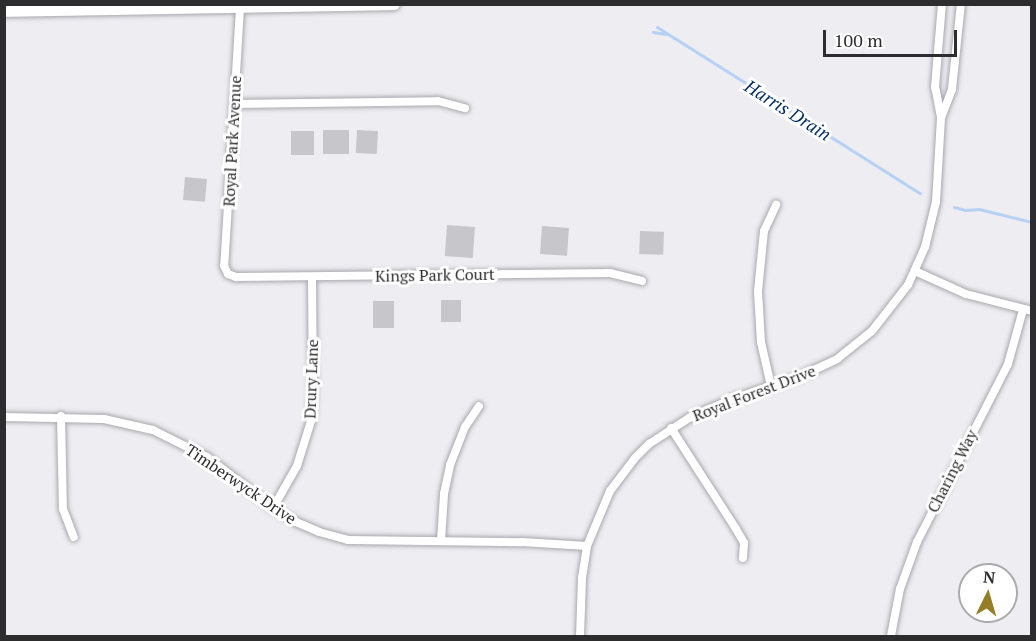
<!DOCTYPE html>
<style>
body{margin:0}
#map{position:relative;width:1036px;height:641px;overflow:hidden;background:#ededf2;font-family:"PT Serif",serif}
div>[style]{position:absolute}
.stream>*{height:3px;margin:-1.5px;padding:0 1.5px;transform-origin:1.5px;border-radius:1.5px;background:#b6d1f4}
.building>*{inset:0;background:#c7c7cb;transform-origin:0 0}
.roads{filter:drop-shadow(0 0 2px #a8a8ad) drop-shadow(0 0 2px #a8a8ad)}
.street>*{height:8px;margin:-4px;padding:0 4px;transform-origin:4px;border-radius:4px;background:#fff}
.secondary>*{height:12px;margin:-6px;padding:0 6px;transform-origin:6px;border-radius:6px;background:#fff}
span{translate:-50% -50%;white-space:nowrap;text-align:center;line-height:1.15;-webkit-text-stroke:6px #fff;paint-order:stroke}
.street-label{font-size:16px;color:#2d2d2f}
.water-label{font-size:18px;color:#002d5f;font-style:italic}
.frame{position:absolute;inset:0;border:6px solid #2d2d2f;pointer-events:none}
.north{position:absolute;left:958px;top:563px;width:60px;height:60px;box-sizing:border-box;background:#fff;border:2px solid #ababac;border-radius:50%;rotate:5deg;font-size:16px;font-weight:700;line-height:24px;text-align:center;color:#2d2d2f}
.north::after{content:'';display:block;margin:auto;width:21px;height:27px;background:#967e26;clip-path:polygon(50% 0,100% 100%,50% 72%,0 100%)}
.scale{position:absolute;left:823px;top:30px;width:134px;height:27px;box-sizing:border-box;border:3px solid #2d2d2f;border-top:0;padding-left:8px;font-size:18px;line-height:21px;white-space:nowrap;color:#2d2d2f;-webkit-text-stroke:4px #fff;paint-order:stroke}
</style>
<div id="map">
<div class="stream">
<i style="left:657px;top:27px;width:311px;rotate:32.3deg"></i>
<i style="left:653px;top:32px;width:13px;rotate:9deg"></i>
<i style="left:954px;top:207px;width:11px;rotate:15deg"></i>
<i style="left:965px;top:210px;width:14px;rotate:-4deg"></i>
<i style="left:979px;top:209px;width:55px;rotate:13.8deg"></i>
</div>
<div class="building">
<i style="left:323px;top:130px;width:26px;height:24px"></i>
<i style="left:357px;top:130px;width:21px;height:23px;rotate:3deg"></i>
<i style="left:291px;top:131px;width:23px;height:24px"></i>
<i style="left:185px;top:177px;width:22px;height:23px;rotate:5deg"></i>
<i style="left:447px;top:225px;width:28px;height:31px;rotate:4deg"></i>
<i style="left:542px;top:226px;width:27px;height:28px;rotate:4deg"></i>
<i style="left:640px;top:231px;width:24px;height:23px;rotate:2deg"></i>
<i style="left:441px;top:300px;width:20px;height:22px"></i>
<i style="left:373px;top:301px;width:21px;height:27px"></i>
</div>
<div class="roads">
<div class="street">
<i style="left:240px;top:8px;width:258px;rotate:93.5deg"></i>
<i style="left:224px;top:266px;width:9px;rotate:63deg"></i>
<i style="left:228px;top:274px;width:9px;rotate:21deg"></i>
<i style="left:236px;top:277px;width:374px;rotate:-0.6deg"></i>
<i style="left:610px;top:273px;width:33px;rotate:14deg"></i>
<i style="left:234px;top:104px;width:204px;rotate:-0.8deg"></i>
<i style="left:438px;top:101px;width:28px;rotate:15deg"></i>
<i style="left:941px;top:117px;width:31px;rotate:-101deg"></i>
<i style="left:935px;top:87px;width:83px;rotate:-85.2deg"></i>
<i style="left:915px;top:271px;width:56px;rotate:24.3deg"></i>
<i style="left:966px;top:294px;width:68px;rotate:14.4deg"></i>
<i style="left:771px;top:386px;width:45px;rotate:-102.8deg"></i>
<i style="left:761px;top:342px;width:51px;rotate:-93.4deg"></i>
<i style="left:758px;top:291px;width:60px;rotate:-84.3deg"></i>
<i style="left:764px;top:231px;width:29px;rotate:-65deg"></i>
<i style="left:61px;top:416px;width:93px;rotate:88.8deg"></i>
<i style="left:63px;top:509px;width:30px;rotate:69deg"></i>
<i style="left:4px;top:417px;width:100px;rotate:1.1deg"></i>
<i style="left:104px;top:419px;width:50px;rotate:12.7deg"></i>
<i style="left:153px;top:430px;width:60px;rotate:26.6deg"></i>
<i style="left:207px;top:457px;width:83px;rotate:37.7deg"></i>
<i style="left:273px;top:508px;width:27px;rotate:31deg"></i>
<i style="left:296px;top:522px;width:25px;rotate:23deg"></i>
<i style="left:319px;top:532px;width:30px;rotate:15deg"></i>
<i style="left:348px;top:540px;width:174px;rotate:0.7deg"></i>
<i style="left:522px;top:542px;width:65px;rotate:3.5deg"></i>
<i style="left:671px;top:428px;width:120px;rotate:57.2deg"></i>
<i style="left:736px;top:529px;width:16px;rotate:60deg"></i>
<i style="left:744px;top:543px;width:15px;rotate:94deg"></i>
<i style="left:273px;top:508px;width:48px;rotate:-60.3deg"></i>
<i style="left:297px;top:466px;width:47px;rotate:-72.7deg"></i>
<i style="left:311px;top:421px;width:28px;rotate:-86deg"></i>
<i style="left:313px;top:393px;width:116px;rotate:-90.5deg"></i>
<i style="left:441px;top:541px;width:47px;rotate:-86.3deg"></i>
<i style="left:444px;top:494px;width:30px;rotate:-78deg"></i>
<i style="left:450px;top:465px;width:41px;rotate:-68.5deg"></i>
<i style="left:465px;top:427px;width:25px;rotate:-56deg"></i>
<i style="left:580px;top:636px;width:58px;rotate:-88deg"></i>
<i style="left:582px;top:578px;width:32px;rotate:-81deg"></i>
<i style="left:587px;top:546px;width:60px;rotate:-67.3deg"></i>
<i style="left:610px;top:491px;width:41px;rotate:-52.9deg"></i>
<i style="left:635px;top:458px;width:20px;rotate:-45deg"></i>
<i style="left:649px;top:444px;width:48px;rotate:-33deg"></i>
<i style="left:689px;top:418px;width:48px;rotate:-23.4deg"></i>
<i style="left:733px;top:399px;width:72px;rotate:-18.7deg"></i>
<i style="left:801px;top:376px;width:40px;rotate:-25deg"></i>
<i style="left:837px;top:359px;width:45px;rotate:-38.7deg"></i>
<i style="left:872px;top:331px;width:58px;rotate:-52deg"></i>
<i style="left:908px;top:285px;width:42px;rotate:-65.9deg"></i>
<i style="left:925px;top:247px;width:46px;rotate:-76.3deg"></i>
<i style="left:936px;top:202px;width:84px;rotate:-86.6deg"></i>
<i style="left:941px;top:118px;width:31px;rotate:-69deg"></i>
<i style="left:952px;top:89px;width:85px;rotate:-84deg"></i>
<i style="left:891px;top:636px;width:48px;rotate:-79.2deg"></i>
<i style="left:900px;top:589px;width:50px;rotate:-70.1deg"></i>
<i style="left:917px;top:542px;width:200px;rotate:-62.9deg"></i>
<i style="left:1008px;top:364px;width:56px;rotate:-74.5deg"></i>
</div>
<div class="secondary">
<i style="left:4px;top:11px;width:390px;rotate:-1deg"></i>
</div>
</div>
<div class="street-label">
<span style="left:232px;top:141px;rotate:-87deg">Royal Park Avenue</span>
<span style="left:435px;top:275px;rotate:-1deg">Kings Park Court</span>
<span style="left:311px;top:379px;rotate:-88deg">Drury Lane</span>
<span style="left:754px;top:393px;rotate:-21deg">Royal Forest Drive</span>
<span style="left:952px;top:471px;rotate:-63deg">Charing Way</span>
<span style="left:241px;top:484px;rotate:34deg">Timberwyck Drive</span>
</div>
<div class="water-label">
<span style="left:788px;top:110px;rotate:32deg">Harris Drain</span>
</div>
<div class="frame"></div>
<div class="north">N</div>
<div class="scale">100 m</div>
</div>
